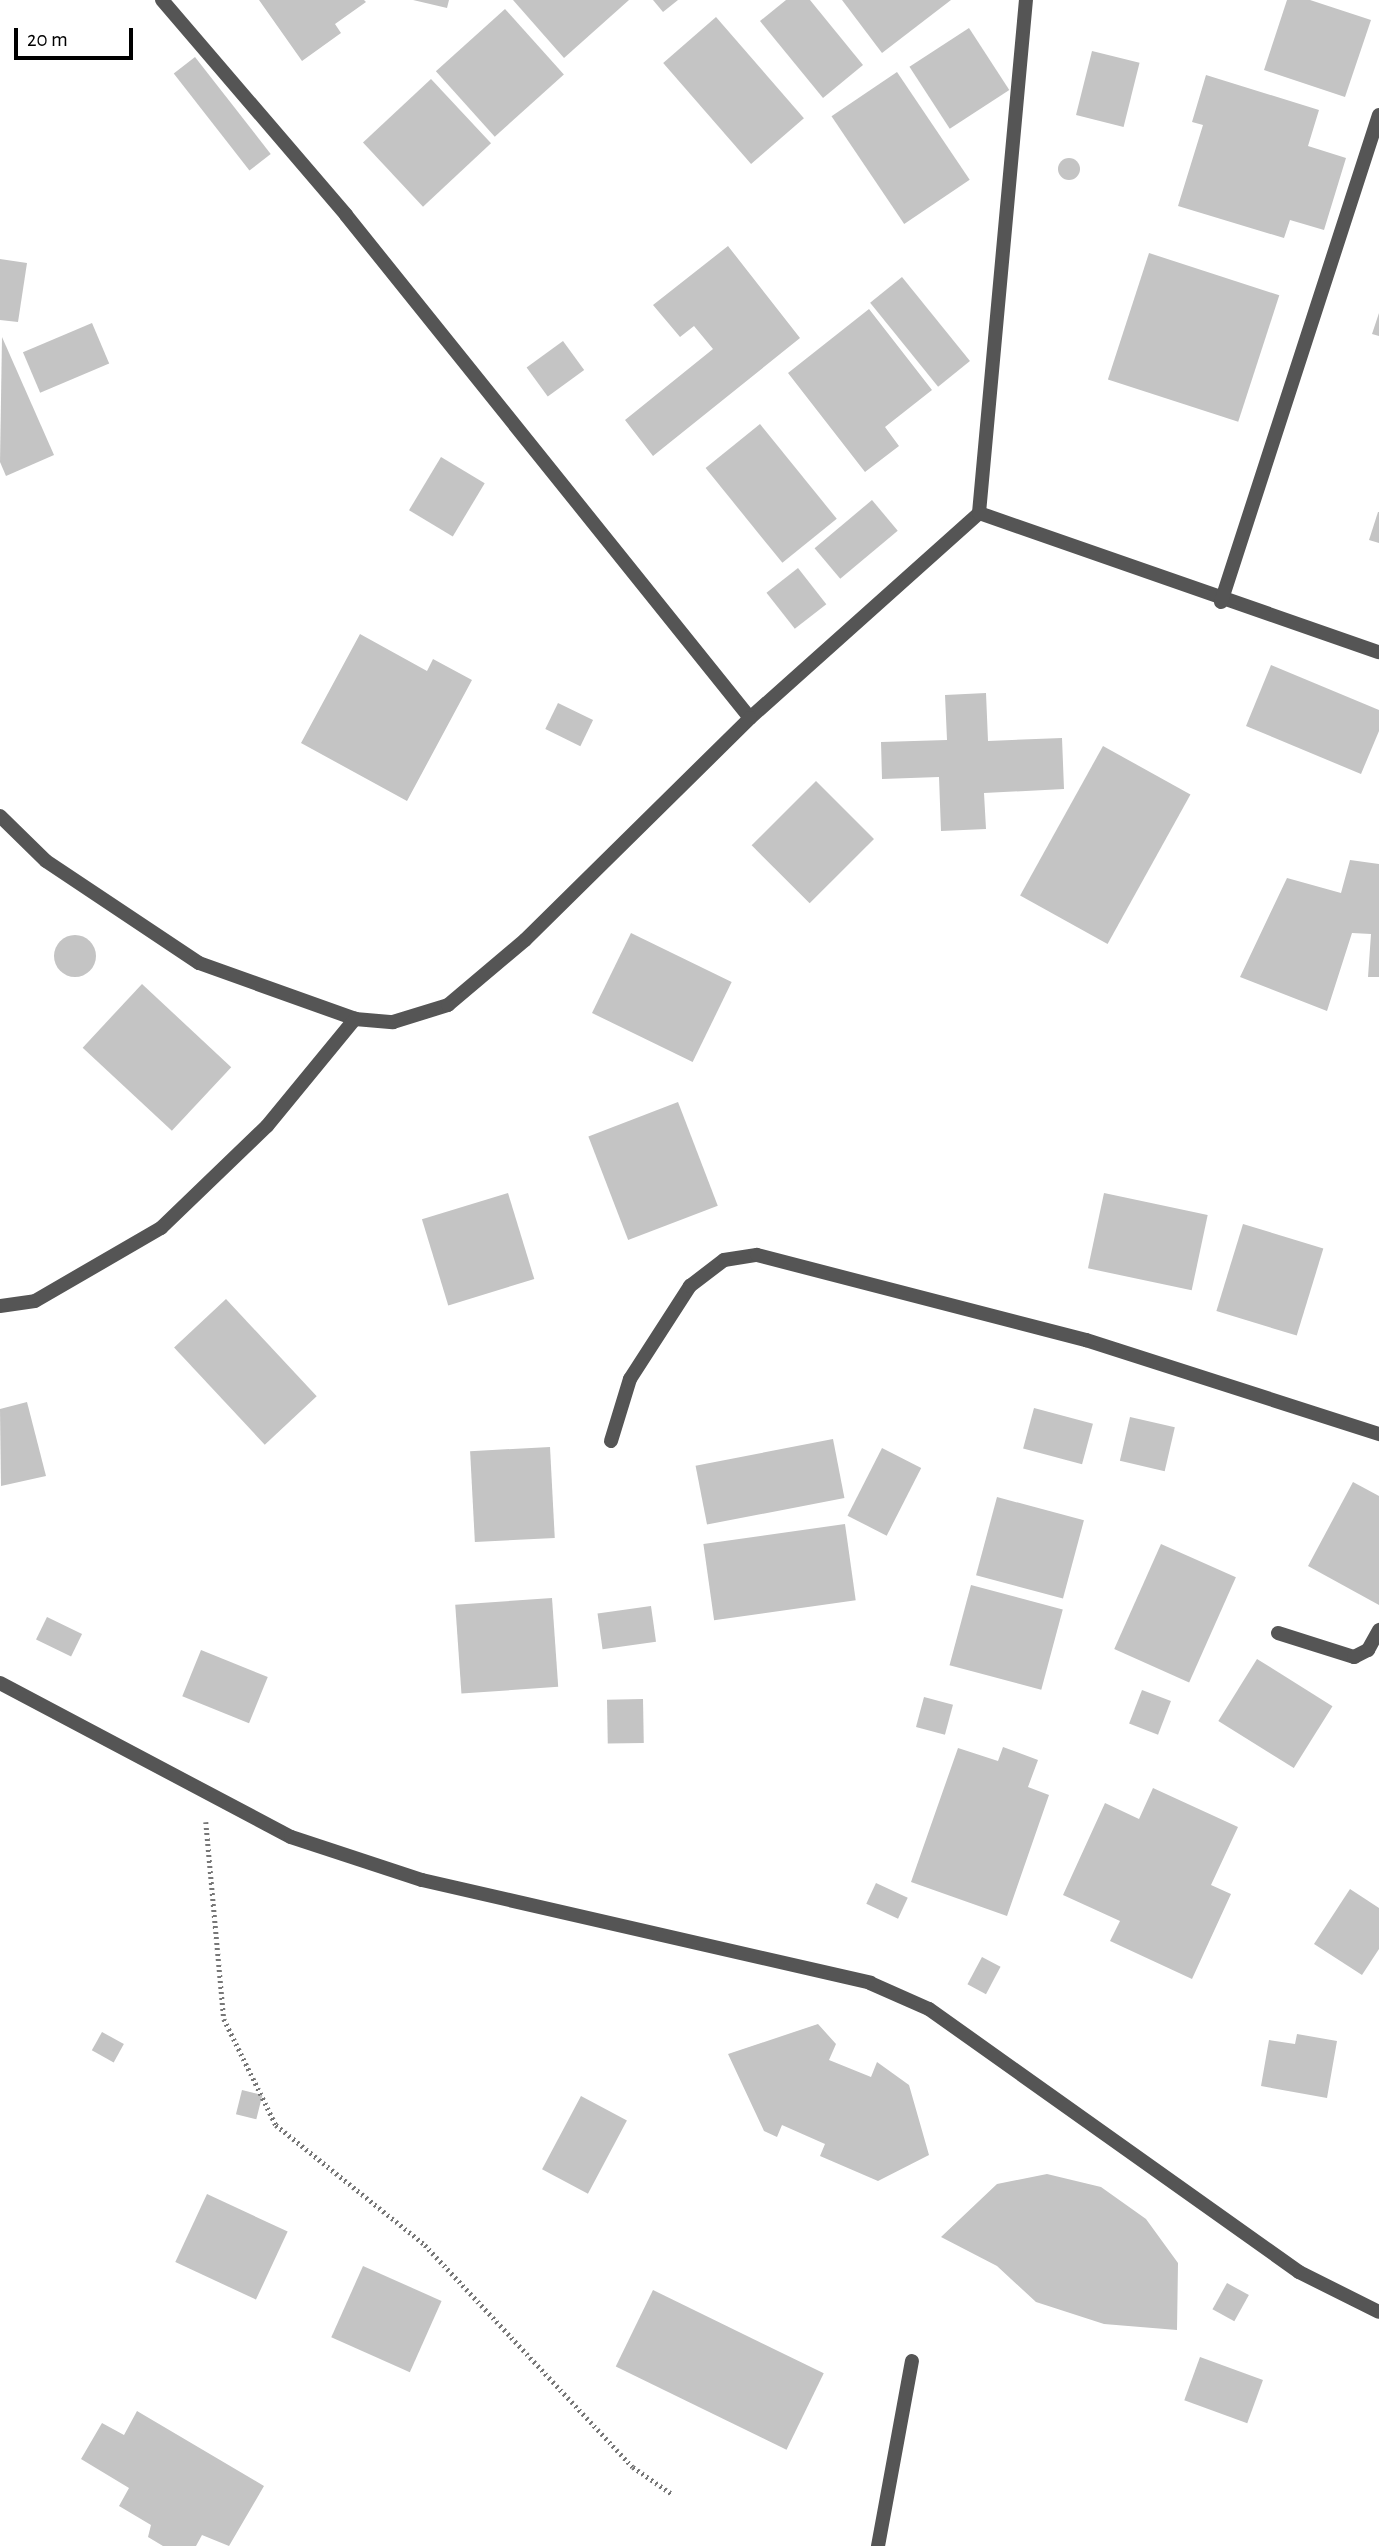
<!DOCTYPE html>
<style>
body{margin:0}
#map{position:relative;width:1379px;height:2546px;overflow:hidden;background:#fff;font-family:"Alegreya Sans",sans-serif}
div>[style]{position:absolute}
.building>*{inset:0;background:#c4c4c4;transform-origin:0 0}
.round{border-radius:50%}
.path>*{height:4.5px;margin-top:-2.25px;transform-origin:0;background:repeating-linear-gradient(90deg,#777 0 2px,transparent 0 5.5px)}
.service>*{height:14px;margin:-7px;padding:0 7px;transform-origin:7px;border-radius:7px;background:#555}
.minor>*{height:14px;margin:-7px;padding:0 7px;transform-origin:7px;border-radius:7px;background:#555}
span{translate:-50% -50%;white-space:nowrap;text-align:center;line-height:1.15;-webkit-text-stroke:6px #fff;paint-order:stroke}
.scale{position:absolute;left:14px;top:28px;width:119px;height:32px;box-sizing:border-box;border:4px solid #000;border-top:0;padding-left:9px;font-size:21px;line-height:24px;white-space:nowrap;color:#000;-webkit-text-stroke:5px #fff;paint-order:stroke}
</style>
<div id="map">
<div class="building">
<i style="clip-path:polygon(259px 0,364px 0,366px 2px,335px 24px,341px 33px,302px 61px)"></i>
<i style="clip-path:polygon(413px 0,449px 0,447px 8px)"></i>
<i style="clip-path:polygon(513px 0,629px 0,564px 58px)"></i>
<i style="clip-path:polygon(653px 0,678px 0,663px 12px)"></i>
<i style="clip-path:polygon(786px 0,810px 0,863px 65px,823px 98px,760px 21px)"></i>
<i style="clip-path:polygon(842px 0,951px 0,882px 53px)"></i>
<i style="clip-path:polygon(1287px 0,1310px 0,1371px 20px,1345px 97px,1264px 70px)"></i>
<i style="left:505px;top:9px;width:88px;height:93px;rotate:48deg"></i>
<i style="left:716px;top:17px;width:134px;height:70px;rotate:49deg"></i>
<i style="left:969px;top:28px;width:74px;height:71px;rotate:57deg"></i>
<i style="left:1092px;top:51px;width:49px;height:66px;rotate:14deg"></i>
<i style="left:195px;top:57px;width:123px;height:27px;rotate:52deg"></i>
<i style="left:897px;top:72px;width:130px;height:79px;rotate:56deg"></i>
<i style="clip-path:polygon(1206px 75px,1319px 110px,1308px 146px,1346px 158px,1324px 230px,1290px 220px,1284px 238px,1178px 206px,1203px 125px,1192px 122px)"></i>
<i style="left:431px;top:79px;width:88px;height:93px;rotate:47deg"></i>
<i class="round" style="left:1058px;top:158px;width:22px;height:22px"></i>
<i style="clip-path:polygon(728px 246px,800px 338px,653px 456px,625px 420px,713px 349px,694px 326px,680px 337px,653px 305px)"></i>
<i style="left:1149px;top:253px;width:137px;height:133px;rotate:18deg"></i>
<i style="clip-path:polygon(0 259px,27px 263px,18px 322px,0 320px)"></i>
<i style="left:902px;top:277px;width:108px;height:41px;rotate:51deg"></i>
<i style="clip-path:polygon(869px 309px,932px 390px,885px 427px,899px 446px,865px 472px,788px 373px)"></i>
<i style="clip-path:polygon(1379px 313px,1379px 336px,1372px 334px)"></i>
<i style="left:92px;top:323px;width:44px;height:75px;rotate:67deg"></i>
<i style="clip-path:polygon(2px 337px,54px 455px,6px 476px,0 462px)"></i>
<i style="left:563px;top:341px;width:36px;height:45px;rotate:54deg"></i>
<i style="left:760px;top:424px;width:122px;height:70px;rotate:51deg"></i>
<i style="left:441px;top:457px;width:51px;height:62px;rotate:31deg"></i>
<i style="left:872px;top:500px;width:40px;height:75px;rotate:50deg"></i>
<i style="clip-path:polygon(1378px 512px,1379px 512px,1379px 543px,1369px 540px)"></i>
<i style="left:798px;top:568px;width:46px;height:40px;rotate:52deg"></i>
<i style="clip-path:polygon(360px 634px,427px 671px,433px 659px,472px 680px,407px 801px,301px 743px)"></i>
<i style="clip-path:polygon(1271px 665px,1379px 710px,1379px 731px,1361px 774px,1246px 726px)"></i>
<i style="clip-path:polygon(986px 693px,988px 741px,1062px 738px,1064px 789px,984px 793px,986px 829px,941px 831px,939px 777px,882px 779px,881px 742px,947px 740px,945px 695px)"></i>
<i style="left:558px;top:703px;width:39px;height:29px;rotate:26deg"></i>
<i style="left:1103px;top:746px;width:100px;height:171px;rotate:29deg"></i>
<i style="left:816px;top:781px;width:82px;height:91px;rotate:45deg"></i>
<i style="clip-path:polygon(1350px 860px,1379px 864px,1379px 977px,1368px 977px,1371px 934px,1352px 933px,1327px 1011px,1240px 977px,1287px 878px,1341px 893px)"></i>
<i style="left:631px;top:933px;width:112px;height:89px;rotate:26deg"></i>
<i class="round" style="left:54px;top:935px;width:42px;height:42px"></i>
<i style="left:142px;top:984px;width:122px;height:87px;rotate:43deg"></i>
<i style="left:678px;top:1102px;width:111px;height:96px;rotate:69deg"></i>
<i style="left:508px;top:1193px;width:90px;height:90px;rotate:73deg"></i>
<i style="left:1104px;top:1193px;width:106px;height:77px;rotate:12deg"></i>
<i style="left:1243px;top:1224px;width:84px;height:91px;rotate:17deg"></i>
<i style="left:226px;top:1299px;width:133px;height:71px;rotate:47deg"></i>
<i style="clip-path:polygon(27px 1402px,46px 1476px,1px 1486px,0 1409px)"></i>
<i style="left:1034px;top:1408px;width:61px;height:42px;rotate:15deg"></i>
<i style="left:1130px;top:1417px;width:46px;height:45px;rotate:13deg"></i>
<i style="left:833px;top:1439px;width:60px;height:140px;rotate:79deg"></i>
<i style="left:550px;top:1447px;width:91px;height:80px;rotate:87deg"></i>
<i style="left:882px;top:1448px;width:44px;height:76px;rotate:27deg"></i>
<i style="clip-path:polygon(1353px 1482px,1379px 1496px,1379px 1605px,1308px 1566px)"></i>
<i style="left:997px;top:1497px;width:90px;height:81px;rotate:15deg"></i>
<i style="left:845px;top:1524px;width:77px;height:143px;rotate:82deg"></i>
<i style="left:1161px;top:1544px;width:82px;height:115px;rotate:24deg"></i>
<i style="left:971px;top:1585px;width:95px;height:83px;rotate:15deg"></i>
<i style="left:552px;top:1598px;width:89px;height:97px;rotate:86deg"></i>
<i style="left:651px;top:1606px;width:36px;height:54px;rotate:82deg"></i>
<i style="left:47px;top:1617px;width:39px;height:25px;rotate:26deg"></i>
<i style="left:201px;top:1650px;width:72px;height:50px;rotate:22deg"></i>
<i style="left:1257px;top:1659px;width:89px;height:73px;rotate:32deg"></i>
<i style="left:1142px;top:1690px;width:31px;height:36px;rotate:21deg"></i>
<i style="left:924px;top:1697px;width:30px;height:31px;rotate:15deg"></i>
<i style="left:643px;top:1699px;width:44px;height:36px;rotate:89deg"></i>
<i style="clip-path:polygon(1003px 1747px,1038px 1760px,1028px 1787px,1049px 1795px,1007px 1916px,911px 1882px,958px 1748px,998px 1761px)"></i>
<i style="clip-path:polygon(1153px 1788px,1238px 1827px,1211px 1885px,1231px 1894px,1192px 1979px,1110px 1941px,1120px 1921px,1063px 1895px,1105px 1803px,1139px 1819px)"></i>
<i style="left:876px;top:1883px;width:35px;height:23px;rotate:25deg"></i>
<i style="clip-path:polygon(1350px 1889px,1379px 1908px,1379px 1949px,1362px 1975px,1314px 1944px)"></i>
<i style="left:982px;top:1957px;width:21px;height:31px;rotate:28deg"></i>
<i style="clip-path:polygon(818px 2024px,836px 2044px,829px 2060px,871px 2077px,877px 2062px,909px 2085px,929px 2155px,878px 2181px,820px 2156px,825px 2144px,782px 2125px,777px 2137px,764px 2131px,728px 2054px)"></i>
<i style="left:102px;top:2032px;width:25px;height:21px;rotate:29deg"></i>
<i style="clip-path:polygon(1297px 2034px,1337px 2041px,1327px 2098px,1261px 2086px,1269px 2040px,1295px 2044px)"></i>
<i style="left:242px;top:2090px;width:21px;height:25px;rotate:14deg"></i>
<i style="left:581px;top:2096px;width:52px;height:83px;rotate:28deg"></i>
<i style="clip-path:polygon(1047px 2174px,1101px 2187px,1146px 2219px,1178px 2263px,1177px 2330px,1104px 2324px,1036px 2302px,997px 2266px,941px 2237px,997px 2184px)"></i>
<i style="left:207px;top:2194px;width:89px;height:75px;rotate:25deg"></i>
<i style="left:363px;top:2266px;width:86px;height:78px;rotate:24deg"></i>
<i style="left:1227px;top:2283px;width:25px;height:30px;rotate:29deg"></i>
<i style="left:653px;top:2290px;width:190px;height:85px;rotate:26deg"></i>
<i style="left:1200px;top:2357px;width:67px;height:46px;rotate:20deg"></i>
<i style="clip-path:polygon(137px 2411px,264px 2486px,229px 2546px,202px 2535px,196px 2546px,163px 2546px,148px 2537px,151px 2525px,119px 2506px,129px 2488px,81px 2459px,102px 2423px,124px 2435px)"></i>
</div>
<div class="path">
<i style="left:206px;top:1822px;width:198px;rotate:84.8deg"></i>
<i style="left:224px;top:2019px;width:118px;rotate:63.9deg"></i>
<i style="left:276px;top:2125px;width:191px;rotate:38.8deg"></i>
<i style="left:425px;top:2245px;width:304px;rotate:46.9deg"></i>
<i style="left:633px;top:2467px;width:47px;rotate:34.7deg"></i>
</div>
<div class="service">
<i style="left:1278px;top:1633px;width:80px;rotate:17.5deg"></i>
<i style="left:1354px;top:1657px;width:16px;rotate:-27deg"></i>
<i style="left:1368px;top:1650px;width:23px;rotate:-61deg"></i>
</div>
<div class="minor">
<i style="left:162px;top:0;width:283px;rotate:49.4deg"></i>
<i style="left:346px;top:215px;width:645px;rotate:51.23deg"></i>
<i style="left:750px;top:718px;width:307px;rotate:-41.8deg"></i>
<i style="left:979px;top:513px;width:515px;rotate:-84.77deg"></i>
<i style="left:979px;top:513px;width:423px;rotate:19.2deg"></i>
<i style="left:1221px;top:602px;width:512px;rotate:-72.03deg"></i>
<i style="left:0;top:816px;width:64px;rotate:44.4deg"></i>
<i style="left:46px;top:861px;width:184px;rotate:33.7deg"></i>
<i style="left:199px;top:963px;width:166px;rotate:19.7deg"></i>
<i style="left:355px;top:1019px;width:38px;rotate:5deg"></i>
<i style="left:393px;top:1022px;width:58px;rotate:-17.2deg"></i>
<i style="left:448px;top:1005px;width:101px;rotate:-40.2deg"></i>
<i style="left:525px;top:940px;width:316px;rotate:-44.6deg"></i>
<i style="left:0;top:1306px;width:35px;rotate:-8deg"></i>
<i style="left:35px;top:1301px;width:146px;rotate:-30.1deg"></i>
<i style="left:161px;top:1228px;width:147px;rotate:-43.9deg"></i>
<i style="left:267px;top:1126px;width:139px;rotate:-50.6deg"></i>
<i style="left:611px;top:1441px;width:65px;rotate:-73deg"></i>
<i style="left:630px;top:1379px;width:111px;rotate:-57.2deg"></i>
<i style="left:690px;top:1286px;width:43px;rotate:-37.4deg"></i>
<i style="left:724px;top:1260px;width:33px;rotate:-9deg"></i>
<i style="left:757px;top:1255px;width:340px;rotate:14.5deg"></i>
<i style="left:1086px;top:1340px;width:308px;rotate:17.8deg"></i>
<i style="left:0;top:1683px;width:329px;rotate:27.9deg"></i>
<i style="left:291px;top:1837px;width:138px;rotate:18.2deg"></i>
<i style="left:422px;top:1880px;width:460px;rotate:12.9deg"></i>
<i style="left:870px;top:1983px;width:64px;rotate:23.8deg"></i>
<i style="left:929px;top:2009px;width:454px;rotate:35.4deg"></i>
<i style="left:1299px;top:2272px;width:89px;rotate:26.6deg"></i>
<i style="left:878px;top:2546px;width:188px;rotate:-79.6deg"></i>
</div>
<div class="scale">20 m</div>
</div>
